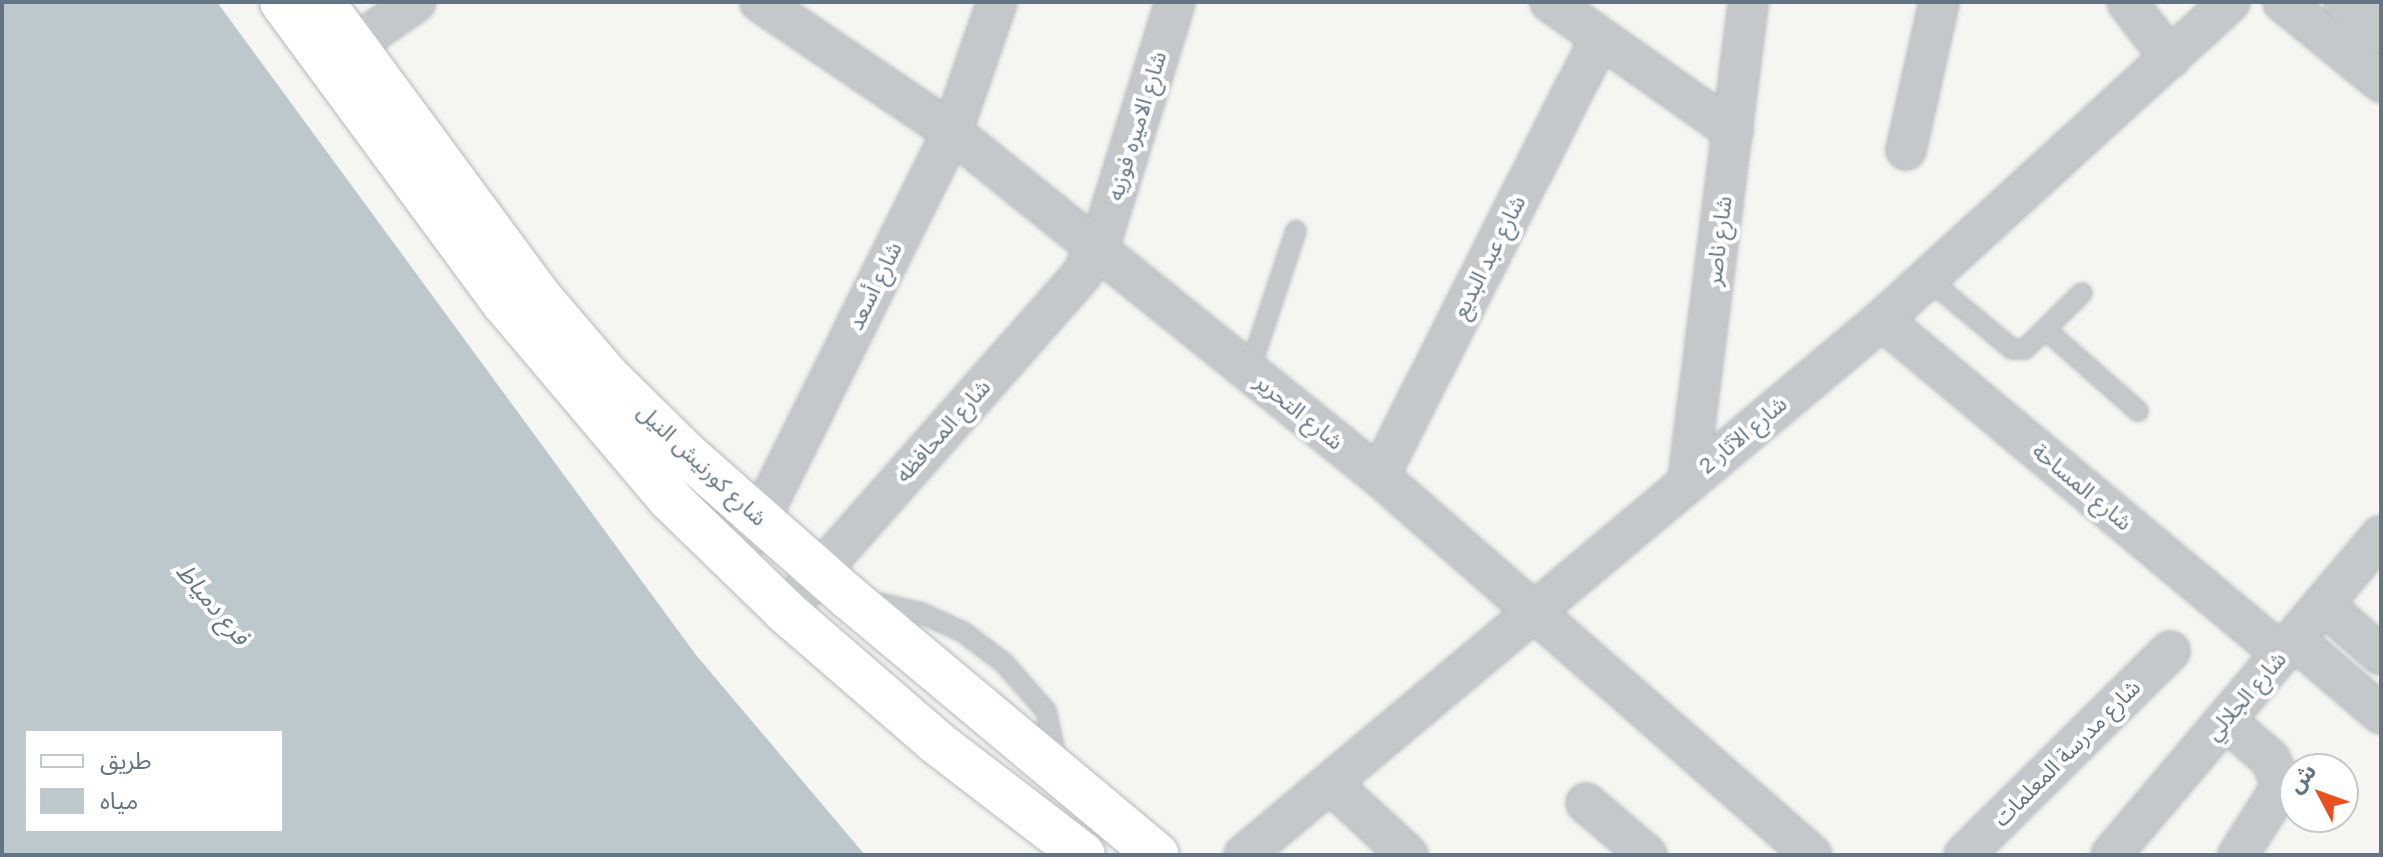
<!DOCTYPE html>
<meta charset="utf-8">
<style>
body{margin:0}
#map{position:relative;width:2383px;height:857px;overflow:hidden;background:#f5f5f1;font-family:Helvetica,"Noto Sans Arabic",sans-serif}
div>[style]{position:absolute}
.water>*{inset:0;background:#bcc8cc}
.roads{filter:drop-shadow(0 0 2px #b4babe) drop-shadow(0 0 2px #b4babe)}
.lane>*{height:18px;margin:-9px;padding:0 9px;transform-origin:9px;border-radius:9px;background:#c5c8cb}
.street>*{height:38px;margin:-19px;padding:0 19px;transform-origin:19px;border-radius:19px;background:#c5c8cb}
.secondary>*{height:44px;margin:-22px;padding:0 22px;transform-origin:22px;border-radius:22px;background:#fff}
span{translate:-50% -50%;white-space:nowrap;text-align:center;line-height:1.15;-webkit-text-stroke:8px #fff;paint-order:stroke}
.street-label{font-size:22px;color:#637584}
.water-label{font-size:24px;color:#5f7781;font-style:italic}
.frame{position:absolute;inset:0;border:4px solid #637584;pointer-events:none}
.legend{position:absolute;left:24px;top:729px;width:260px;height:104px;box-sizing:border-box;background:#fff;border:2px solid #c1c8ce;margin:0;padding:10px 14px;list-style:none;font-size:24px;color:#637584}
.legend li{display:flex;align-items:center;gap:16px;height:40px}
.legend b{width:40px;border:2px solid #c1c8ce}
.north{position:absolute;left:2279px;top:753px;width:80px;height:80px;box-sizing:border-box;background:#fff;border:2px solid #c1c8ce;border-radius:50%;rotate:311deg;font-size:22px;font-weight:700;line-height:32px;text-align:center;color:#637584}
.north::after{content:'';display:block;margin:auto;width:28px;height:36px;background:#ea501d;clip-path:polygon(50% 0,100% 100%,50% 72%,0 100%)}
</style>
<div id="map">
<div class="water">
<i style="clip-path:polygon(evenodd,2px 2px,217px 2px,696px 655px,865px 855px,2px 855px,2px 2px,26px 731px,282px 731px,282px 831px,26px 831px,26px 731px)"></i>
</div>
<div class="roads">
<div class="lane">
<i style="left:1928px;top:279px;width:109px;rotate:39.8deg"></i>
<i style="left:2012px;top:349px;width:13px"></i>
<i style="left:2025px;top:349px;width:80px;rotate:-44.5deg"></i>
<i style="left:2046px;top:330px;width:123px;rotate:41.4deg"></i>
<i style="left:1249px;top:372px;width:149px;rotate:-71.6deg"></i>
<i style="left:870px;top:601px;width:52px;rotate:13.2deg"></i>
<i style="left:921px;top:613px;width:46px;rotate:24.3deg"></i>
<i style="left:963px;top:632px;width:51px;rotate:37.1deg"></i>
<i style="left:1004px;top:663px;width:64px;rotate:48.8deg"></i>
<i style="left:1046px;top:711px;width:56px;rotate:77.7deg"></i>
</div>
<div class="street">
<i style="left:760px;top:2px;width:232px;rotate:34.1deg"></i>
<i style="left:952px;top:132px;width:548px;rotate:38.86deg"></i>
<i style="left:1379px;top:476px;width:575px;rotate:41.2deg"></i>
<i style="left:1550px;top:2px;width:224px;rotate:35.2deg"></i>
<i style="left:2127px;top:2px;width:71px;rotate:52.5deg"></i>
<i style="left:2283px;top:2px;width:127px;rotate:39.2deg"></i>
<i style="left:2344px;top:2px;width:49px;rotate:40.9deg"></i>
<i style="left:354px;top:45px;width:75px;rotate:-34.7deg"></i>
<i style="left:1906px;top:150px;width:152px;rotate:-77.4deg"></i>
<i style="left:1882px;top:320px;width:521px;rotate:39.86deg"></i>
<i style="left:1379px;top:476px;width:491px;rotate:-63.2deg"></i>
<i style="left:1688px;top:480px;width:482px;rotate:-82.8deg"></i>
<i style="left:732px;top:560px;width:50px;rotate:-55.7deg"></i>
<i style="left:760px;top:519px;width:432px;rotate:-63.6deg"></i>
<i style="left:952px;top:132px;width:138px;rotate:-70.9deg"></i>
<i style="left:2325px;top:606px;width:74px;rotate:41.2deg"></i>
<i style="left:785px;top:611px;width:449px;rotate:-48.6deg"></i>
<i style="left:1082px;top:274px;width:47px;rotate:-62.4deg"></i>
<i style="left:1104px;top:232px;width:241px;rotate:-72.8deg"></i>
<i style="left:2295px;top:640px;width:113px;rotate:40.7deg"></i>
<i style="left:2225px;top:720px;width:60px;rotate:40.9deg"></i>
<i style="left:2270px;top:759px;width:23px;rotate:65deg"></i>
<i style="left:2280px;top:780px;width:12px;rotate:99deg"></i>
<i style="left:2278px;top:792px;width:75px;rotate:122.4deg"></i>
<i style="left:1331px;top:784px;width:105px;rotate:42.7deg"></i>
<i style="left:1586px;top:803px;width:80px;rotate:40.4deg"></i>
<i style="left:1244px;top:855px;width:833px;rotate:-39.98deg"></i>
<i style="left:1882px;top:320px;width:471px;rotate:-42.4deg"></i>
<i style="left:1964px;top:855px;width:290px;rotate:-44.7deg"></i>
<i style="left:2111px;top:855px;width:418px;rotate:-49.8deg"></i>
</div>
<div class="secondary">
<i style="left:282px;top:2px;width:375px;rotate:53.6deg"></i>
<i style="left:505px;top:304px;width:254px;rotate:49.8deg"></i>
<i style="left:669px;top:498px;width:162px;rotate:44.2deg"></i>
<i style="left:785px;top:611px;width:200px;rotate:40.9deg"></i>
<i style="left:936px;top:742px;width:185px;rotate:37.5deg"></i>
<i style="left:322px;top:2px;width:363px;rotate:53.6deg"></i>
<i style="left:537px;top:294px;width:109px;rotate:49.5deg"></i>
<i style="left:608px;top:377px;width:108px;rotate:44.6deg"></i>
<i style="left:685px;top:453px;width:215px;rotate:41.4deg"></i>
<i style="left:846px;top:595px;width:405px;rotate:39.9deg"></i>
</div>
</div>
<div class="street-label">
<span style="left:1137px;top:126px;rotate:-73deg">شارع الاميره فوزيه</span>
<span style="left:1719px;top:241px;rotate:-83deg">شارع ناصر</span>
<span style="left:1489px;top:257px;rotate:-63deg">شارع عبد البديع</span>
<span style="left:875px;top:286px;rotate:-64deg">شارع أسعد</span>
<span style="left:1299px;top:412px;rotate:39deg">شارع التحرير</span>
<span style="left:943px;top:431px;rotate:-48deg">شارع المحافظه</span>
<span style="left:1743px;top:435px;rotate:-40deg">شارع الآثار 2</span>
<span style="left:702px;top:465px;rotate:43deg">شارع كورنيش النيل</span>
<span style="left:2082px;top:487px;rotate:40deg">شارع المساحة</span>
<span style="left:2246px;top:696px;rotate:-49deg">شارع الجلالي</span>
<span style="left:2067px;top:753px;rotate:-45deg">شارع مدرسة المعلمات</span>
</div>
<div class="water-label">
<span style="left:213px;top:604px;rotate:50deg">فرع دمياط</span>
</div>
<div class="frame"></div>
<ul class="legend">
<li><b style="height:10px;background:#fff"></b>طريق</li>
<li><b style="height:22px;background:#bcc8cc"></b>مياه</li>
</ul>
<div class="north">ش</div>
</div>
